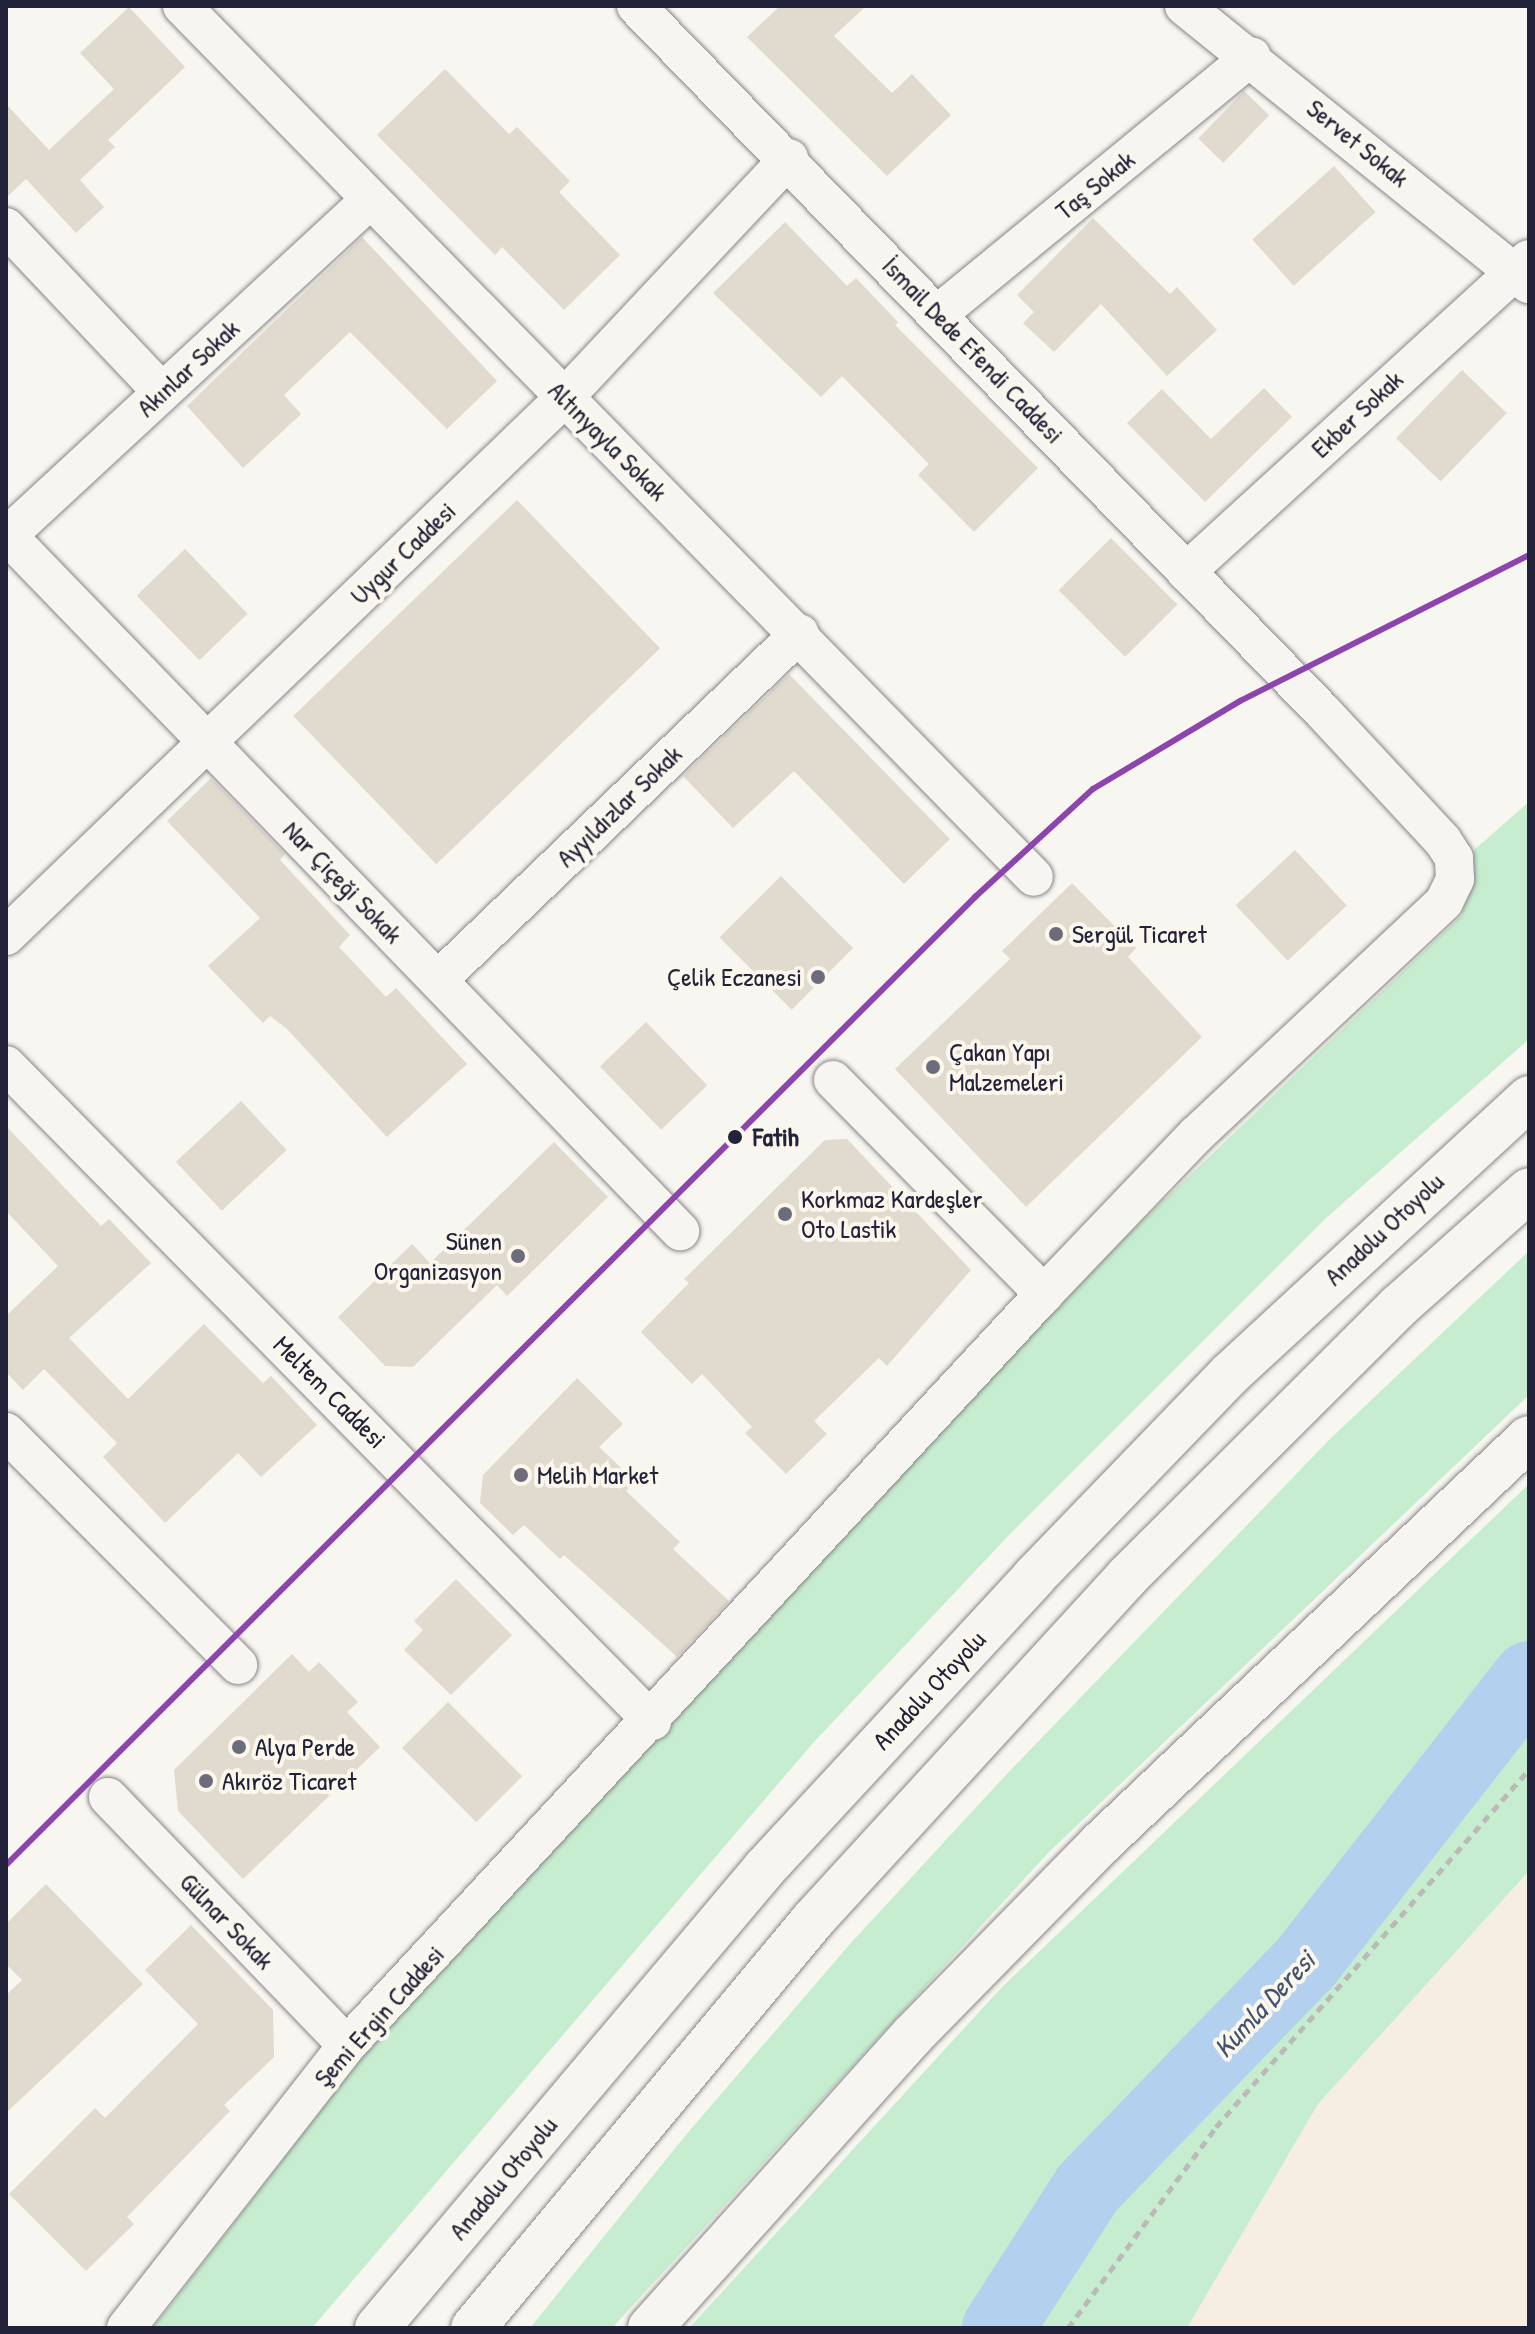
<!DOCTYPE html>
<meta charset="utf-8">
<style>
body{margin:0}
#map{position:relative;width:1535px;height:2334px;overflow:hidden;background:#f8f6f0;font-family:"Patrick Hand",sans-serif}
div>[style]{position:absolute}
.built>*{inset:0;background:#f6efe1}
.green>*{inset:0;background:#c6edcf}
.river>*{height:72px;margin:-36px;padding:0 36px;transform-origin:36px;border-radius:36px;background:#b3d1ef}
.building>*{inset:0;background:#e1dace;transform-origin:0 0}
.path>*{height:5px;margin-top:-2.5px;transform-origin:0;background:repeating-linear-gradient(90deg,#bcbab9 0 8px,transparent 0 14px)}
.roads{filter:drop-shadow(0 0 2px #878688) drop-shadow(0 0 2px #878688)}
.street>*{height:38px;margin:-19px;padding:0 19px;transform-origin:19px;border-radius:19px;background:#f6f5f1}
.primary>*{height:44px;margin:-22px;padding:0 22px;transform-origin:22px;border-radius:22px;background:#f6f5f1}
.highway>*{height:44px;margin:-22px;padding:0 22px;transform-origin:22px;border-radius:22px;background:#f6f5f1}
.tram-1>*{height:6px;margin:-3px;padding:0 3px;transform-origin:3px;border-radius:3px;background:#8e44ad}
.dots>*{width:22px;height:22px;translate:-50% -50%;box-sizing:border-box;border:4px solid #fbf7ec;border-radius:50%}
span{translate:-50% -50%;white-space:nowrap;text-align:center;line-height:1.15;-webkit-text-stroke:8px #fbf7ec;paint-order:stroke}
.street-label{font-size:26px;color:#22223b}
.poi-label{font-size:26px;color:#22223b}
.left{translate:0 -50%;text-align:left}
.right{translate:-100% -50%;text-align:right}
.stop-label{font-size:26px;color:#22223b;font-weight:700}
.water-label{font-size:28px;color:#445271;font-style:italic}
.frame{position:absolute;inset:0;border:8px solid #22223b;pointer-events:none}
</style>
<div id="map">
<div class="built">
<i style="clip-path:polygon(1529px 1871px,1529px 2328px,1187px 2328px,1318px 2104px)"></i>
</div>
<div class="green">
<i style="clip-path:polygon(1529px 802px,1529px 1039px,1325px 1219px,1009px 1535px,813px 1743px,312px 2328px,153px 2328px,359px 2061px,1053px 1306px,1462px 915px,1474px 850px)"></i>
<i style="clip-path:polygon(1529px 1251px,1529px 1395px,1049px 1852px,612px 2328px,530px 2328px,685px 2136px,850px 1944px,1004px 1777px,1330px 1439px)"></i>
<i style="clip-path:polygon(1529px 1484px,1529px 1871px,1318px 2104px,1187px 2328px,689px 2328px,1002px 1987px)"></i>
</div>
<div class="river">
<i style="left:998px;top:2328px;width:166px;rotate:-57.3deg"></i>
<i style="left:1088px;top:2188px;width:315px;rotate:-46deg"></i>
<i style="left:1307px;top:1961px;width:360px;rotate:-52deg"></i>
</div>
<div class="building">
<i style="clip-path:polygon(780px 6px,866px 6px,834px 36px,892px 93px,912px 74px,951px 115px,887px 176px,747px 37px)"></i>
<i style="clip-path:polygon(129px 7px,185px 67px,108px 140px,115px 147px,80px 180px,104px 207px,76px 233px,26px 179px,6px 198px,6px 104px,49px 150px,114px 89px,80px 53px)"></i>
<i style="clip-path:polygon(445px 69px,509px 134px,517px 127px,570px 181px,559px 192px,620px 255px,564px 310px,502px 247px,495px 255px,377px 135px)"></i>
<i style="left:1244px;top:91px;width:35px;height:66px;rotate:44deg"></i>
<i style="left:1334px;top:166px;width:62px;height:110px;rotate:48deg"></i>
<i style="clip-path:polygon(1093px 218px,1170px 294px,1177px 287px,1217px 330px,1167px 376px,1101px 304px,1054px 352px,1023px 323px,1034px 312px,1017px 295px)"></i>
<i style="clip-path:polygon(785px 222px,847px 286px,856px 278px,898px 322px,895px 325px,1038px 468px,974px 532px,918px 475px,929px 464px,842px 376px,821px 397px,713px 293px)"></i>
<i style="clip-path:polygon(362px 237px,497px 381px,447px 429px,350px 332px,284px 395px,301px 414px,243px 468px,187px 406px)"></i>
<i style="left:1462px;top:370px;width:62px;height:95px;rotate:44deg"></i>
<i style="clip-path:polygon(1264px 388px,1292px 417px,1205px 502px,1127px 423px,1162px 389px,1211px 439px)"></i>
<i style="left:517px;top:500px;width:206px;height:311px;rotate:46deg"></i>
<i style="left:1111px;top:538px;width:94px;height:74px;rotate:45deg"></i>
<i style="left:185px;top:549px;width:90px;height:67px;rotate:46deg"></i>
<i style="clip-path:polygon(789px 674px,950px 839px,904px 884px,794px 771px,733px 828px,683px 776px)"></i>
<i style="clip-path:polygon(211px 778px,285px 854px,280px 860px,350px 935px,339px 947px,386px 997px,396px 988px,467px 1064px,387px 1137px,287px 1029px,270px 1016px,263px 1023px,208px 966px,260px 918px,167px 821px)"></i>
<i style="left:1295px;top:850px;width:76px;height:81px;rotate:47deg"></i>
<i style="left:781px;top:876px;width:102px;height:87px;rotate:45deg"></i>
<i style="clip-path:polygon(1072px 883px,1136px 948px,1128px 957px,1202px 1037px,1026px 1207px,895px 1069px,1010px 959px,1002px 951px)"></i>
<i style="left:646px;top:1022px;width:88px;height:64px;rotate:46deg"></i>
<i style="left:241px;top:1101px;width:67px;height:89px;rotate:47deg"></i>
<i style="clip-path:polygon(6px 1126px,101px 1226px,109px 1219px,151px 1263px,69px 1338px,128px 1399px,204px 1324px,263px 1383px,271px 1376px,317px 1425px,261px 1477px,238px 1453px,165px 1523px,103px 1457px,117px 1443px,44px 1369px,23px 1390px,6px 1372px,6px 1316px,58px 1266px,6px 1211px)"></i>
<i style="clip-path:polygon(847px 1139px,971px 1270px,887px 1366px,879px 1358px,814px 1421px,827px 1434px,786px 1474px,745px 1433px,752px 1427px,702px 1374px,692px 1384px,641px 1332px,689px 1283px,684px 1279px,825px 1140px)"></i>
<i style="clip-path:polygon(554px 1142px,608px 1197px,507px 1296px,497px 1285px,413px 1367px,385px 1366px,338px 1317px,412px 1244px,430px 1263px)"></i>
<i style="clip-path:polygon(577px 1378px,623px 1424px,599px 1447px,635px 1481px,626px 1491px,680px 1542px,673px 1549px,729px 1601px,677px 1657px,564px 1555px,560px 1559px,524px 1525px,513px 1535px,480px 1503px,483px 1475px)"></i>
<i style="clip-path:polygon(456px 1579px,512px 1635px,451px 1695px,404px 1650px,423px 1630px,414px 1621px)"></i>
<i style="clip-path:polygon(292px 1654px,309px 1672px,319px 1662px,358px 1702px,347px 1712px,380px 1747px,243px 1879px,178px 1811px,174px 1770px)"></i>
<i style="left:448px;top:1702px;width:105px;height:65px;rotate:45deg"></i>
<i style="clip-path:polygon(46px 1884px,143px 1984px,6px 2113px,6px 1995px,22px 1980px,6px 1964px,6px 1924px)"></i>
<i style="clip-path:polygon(191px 1925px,273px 2010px,274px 2057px,224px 2105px,230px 2111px,127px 2217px,134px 2224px,86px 2271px,9px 2194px,95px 2108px,105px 2118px,198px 2024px,145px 1970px)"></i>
</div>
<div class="path">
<i style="left:1068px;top:2328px;width:250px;rotate:-53.6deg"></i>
<i style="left:1216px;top:2127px;width:475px;rotate:-48.8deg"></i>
</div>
<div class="roads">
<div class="street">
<i style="left:182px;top:6px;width:1218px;rotate:45.63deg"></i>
<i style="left:1184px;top:6px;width:443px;rotate:38.9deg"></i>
<i style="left:6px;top:227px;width:227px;rotate:46.6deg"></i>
<i style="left:938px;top:314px;width:406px;rotate:-39.4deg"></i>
<i style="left:6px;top:534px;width:970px;rotate:45.96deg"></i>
<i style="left:7px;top:536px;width:495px;rotate:-42.8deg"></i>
<i style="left:1186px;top:572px;width:464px;rotate:-42.4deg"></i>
<i style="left:6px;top:936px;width:775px;rotate:-43.95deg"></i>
<i style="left:564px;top:398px;width:329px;rotate:-46.8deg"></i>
<i style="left:438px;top:980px;width:501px;rotate:-43.79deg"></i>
<i style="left:6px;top:1065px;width:921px;rotate:45.44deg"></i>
<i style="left:833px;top:1080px;width:301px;rotate:45.4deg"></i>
<i style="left:6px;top:1432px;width:329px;rotate:45.1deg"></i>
<i style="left:108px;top:1797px;width:344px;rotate:46.1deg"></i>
<i style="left:126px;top:2328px;width:359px;rotate:-52deg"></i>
<i style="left:347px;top:2045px;width:1025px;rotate:-47.14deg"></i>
<i style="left:1044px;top:1294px;width:220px;rotate:-46.3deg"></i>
<i style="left:1196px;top:1135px;width:340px;rotate:-43.2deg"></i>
<i style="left:1444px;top:902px;width:25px;rotate:-64deg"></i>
<i style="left:1455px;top:879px;width:21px;rotate:-93deg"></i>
<i style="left:1454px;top:858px;width:20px;rotate:-123deg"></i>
<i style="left:1443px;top:841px;width:176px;rotate:-132.9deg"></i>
<i style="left:1323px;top:712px;width:985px;rotate:-134.22deg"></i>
</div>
<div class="primary">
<i style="left:650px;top:2328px;width:394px;rotate:-48.1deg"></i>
<i style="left:913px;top:2035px;width:269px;rotate:-45.6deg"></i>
<i style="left:1101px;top:1843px;width:589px;rotate:-43.42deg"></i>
</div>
<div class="highway">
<i style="left:377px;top:2328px;width:602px;rotate:-49.85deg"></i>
<i style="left:765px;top:1868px;width:396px;rotate:-47.2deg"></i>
<i style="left:1034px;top:1577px;width:282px;rotate:-46deg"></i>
<i style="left:1230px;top:1374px;width:407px;rotate:-42.7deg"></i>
<i style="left:473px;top:2328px;width:531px;rotate:-50.19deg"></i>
<i style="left:813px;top:1920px;width:465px;rotate:-47.5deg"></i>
<i style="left:1127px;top:1577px;width:384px;rotate:-44.9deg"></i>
<i style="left:1399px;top:1306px;width:174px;rotate:-41.7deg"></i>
</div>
</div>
<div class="tram-1">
<i style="left:6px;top:1865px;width:1370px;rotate:-44.97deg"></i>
<i style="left:975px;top:897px;width:160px;rotate:-42.5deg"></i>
<i style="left:1093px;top:789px;width:171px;rotate:-30.9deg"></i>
<i style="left:1240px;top:701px;width:324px;rotate:-26.8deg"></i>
</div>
<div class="dots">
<i style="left:1056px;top:934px;background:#6d6c7a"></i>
<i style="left:818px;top:977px;background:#6d6c7a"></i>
<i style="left:933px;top:1067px;background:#6d6c7a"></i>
<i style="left:735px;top:1137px;background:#22223b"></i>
<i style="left:785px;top:1214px;background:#6d6c7a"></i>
<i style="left:518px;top:1256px;background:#6d6c7a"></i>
<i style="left:521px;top:1475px;background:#6d6c7a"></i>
<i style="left:239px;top:1747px;background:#6d6c7a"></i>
<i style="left:206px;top:1781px;background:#6d6c7a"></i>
</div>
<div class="street-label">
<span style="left:1358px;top:143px;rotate:39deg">Servet Sokak</span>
<span style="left:1095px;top:185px;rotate:-39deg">Taş Sokak</span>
<span style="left:973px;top:350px;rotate:46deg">İsmail Dede Efendi Caddesi</span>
<span style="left:188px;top:368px;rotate:-43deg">Akınlar Sokak</span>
<span style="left:1357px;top:414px;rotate:-43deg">Ekber Sokak</span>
<span style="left:608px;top:441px;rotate:45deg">Altınyayla Sokak</span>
<span style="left:403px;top:553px;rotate:-44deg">Uygur Caddesi</span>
<span style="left:619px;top:806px;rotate:-44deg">Ayyıldızlar Sokak</span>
<span style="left:343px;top:882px;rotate:46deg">Nar Çiçeği Sokak</span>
<span style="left:1384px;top:1229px;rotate:-43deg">Anadolu Otoyolu</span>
<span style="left:330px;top:1392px;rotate:45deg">Meltem Caddesi</span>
<span style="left:929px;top:1690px;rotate:-47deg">Anadolu Otoyolu</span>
<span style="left:227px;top:1921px;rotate:46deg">Gülnar Sokak</span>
<span style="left:379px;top:2016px;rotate:-48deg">Şemi Ergin Caddesi</span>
<span style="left:503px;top:2178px;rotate:-50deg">Anadolu Otoyolu</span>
</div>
<div class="poi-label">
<span class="left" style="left:1072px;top:934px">Sergül Ticaret</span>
<span class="right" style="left:802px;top:977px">Çelik Eczanesi</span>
<span class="left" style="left:949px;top:1067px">Çakan Yapı<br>Malzemeleri</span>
<span class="left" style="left:801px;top:1214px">Korkmaz Kardeşler<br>Oto Lastik</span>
<span class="right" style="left:502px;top:1256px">Sünen<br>Organizasyon</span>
<span class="left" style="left:537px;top:1475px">Melih Market</span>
<span class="left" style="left:255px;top:1747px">Alya Perde</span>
<span class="left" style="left:222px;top:1781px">Akıröz Ticaret</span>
</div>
<div class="stop-label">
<span class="left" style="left:753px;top:1137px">Fatih</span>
</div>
<div class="water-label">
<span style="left:1264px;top:2004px;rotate:-47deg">Kumla Deresi</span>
</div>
<div class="frame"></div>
</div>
